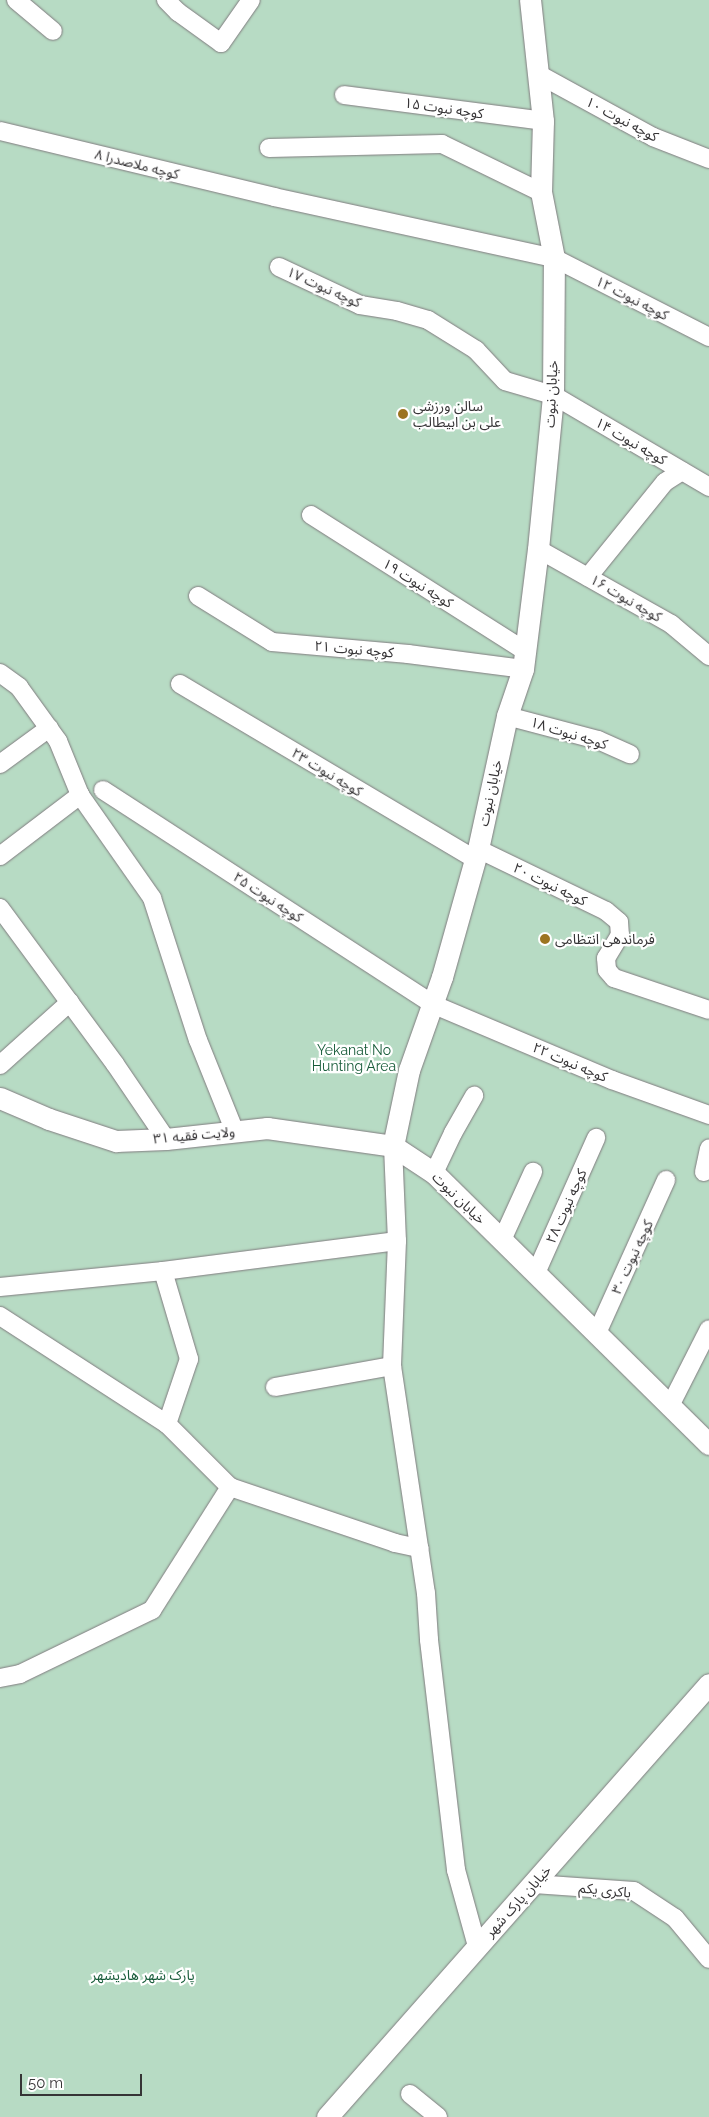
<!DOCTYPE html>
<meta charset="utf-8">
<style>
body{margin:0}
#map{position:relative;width:709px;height:2117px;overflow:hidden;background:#f0e9ef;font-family:Raleway,"Noto Sans Arabic",sans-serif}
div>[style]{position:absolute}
.green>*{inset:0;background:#b7dbc4;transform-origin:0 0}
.roads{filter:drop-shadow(0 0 1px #807b7f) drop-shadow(0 0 1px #807b7f)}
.minor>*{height:18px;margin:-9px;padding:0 9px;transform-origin:9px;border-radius:9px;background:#fff}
.tertiary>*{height:21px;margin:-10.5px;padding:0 10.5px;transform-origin:10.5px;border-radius:10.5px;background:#fff}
.dots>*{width:14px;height:14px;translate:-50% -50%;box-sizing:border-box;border:2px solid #fff;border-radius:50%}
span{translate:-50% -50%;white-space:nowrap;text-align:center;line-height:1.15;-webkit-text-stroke:4.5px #fff;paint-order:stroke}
.street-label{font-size:14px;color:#363436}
.poi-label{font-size:14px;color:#363436}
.left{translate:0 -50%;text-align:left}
.park-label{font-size:14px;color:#185c3a}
.scale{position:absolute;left:20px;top:2074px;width:122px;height:22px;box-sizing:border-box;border:2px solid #363436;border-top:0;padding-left:6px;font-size:15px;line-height:18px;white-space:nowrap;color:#363436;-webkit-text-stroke:4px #fff;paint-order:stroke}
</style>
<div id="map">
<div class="green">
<i style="left:0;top:0;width:709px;height:2117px"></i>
</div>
<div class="roads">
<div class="minor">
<i style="left:16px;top:0;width:48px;rotate:40deg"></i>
<i style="left:166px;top:0;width:17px;rotate:45deg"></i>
<i style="left:178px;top:12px;width:53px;rotate:35.8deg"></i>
<i style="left:221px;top:43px;width:52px;rotate:-55.1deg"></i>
<i style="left:538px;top:74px;width:131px;rotate:28.7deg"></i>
<i style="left:653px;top:137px;width:60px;rotate:21.4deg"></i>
<i style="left:344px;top:95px;width:201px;rotate:7.4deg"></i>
<i style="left:0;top:131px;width:282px;rotate:13.5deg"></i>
<i style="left:274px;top:197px;width:287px;rotate:12.3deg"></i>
<i style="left:554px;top:258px;width:174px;rotate:27deg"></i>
<i style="left:269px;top:148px;width:173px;rotate:-1.3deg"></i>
<i style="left:442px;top:144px;width:110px;rotate:25.9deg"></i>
<i style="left:279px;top:267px;width:89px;rotate:25.1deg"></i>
<i style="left:360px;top:305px;width:37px;rotate:9deg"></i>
<i style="left:397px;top:311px;width:32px;rotate:16deg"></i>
<i style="left:428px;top:320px;width:57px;rotate:32deg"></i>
<i style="left:476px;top:350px;width:42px;rotate:46.9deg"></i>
<i style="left:505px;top:381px;width:50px;rotate:16.3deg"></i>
<i style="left:553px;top:395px;width:181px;rotate:30.5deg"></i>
<i style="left:311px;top:515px;width:252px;rotate:32.4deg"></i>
<i style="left:538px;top:549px;width:153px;rotate:29.4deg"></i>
<i style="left:671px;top:624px;width:50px;rotate:40.1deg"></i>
<i style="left:588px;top:577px;width:122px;rotate:-51deg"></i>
<i style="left:665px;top:482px;width:20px;rotate:-33deg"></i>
<i style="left:198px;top:596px;width:87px;rotate:31.9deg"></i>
<i style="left:272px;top:642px;width:137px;rotate:5deg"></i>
<i style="left:408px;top:654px;width:116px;rotate:7.4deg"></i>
<i style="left:0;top:673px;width:24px;rotate:36deg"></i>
<i style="left:19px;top:687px;width:67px;rotate:54.2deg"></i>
<i style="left:58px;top:741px;width:58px;rotate:67.8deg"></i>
<i style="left:80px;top:795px;width:126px;rotate:55deg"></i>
<i style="left:152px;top:898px;width:149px;rotate:72.1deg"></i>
<i style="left:198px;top:1040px;width:99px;rotate:68.1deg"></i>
<i style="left:180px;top:684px;width:343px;rotate:30.7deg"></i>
<i style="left:507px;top:716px;width:94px;rotate:14.8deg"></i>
<i style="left:598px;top:740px;width:35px;rotate:24deg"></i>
<i style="left:0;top:764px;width:61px;rotate:-36.3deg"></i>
<i style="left:103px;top:790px;width:392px;rotate:33deg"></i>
<i style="left:432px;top:1004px;width:195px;rotate:22.9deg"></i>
<i style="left:612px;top:1080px;width:103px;rotate:19.8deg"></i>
<i style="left:478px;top:849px;width:142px;rotate:25.8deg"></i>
<i style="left:606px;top:911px;width:17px;rotate:40deg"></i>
<i style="left:619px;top:922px;width:13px;rotate:86deg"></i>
<i style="left:620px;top:935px;width:27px;rotate:121deg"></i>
<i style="left:606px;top:958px;width:12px;rotate:85deg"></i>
<i style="left:607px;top:970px;width:11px;rotate:49deg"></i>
<i style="left:614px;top:978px;width:100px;rotate:18.6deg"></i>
<i style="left:0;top:856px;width:101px;rotate:-37.3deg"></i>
<i style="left:0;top:908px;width:194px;rotate:53.6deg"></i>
<i style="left:115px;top:1064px;width:91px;rotate:55.8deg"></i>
<i style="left:0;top:1065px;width:94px;rotate:-42deg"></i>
<i style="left:393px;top:1146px;width:95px;rotate:87.6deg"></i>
<i style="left:397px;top:1241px;width:125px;rotate:92.3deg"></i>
<i style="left:392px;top:1366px;width:230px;rotate:81.5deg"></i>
<i style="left:426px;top:1593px;width:47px;rotate:86.3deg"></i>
<i style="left:429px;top:1640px;width:232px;rotate:83.3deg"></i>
<i style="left:456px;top:1870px;width:79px;rotate:74.6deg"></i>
<i style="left:704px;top:1172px;width:24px;rotate:-78deg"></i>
<i style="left:434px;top:1173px;width:44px;rotate:-64.6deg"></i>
<i style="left:453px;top:1133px;width:43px;rotate:-60.4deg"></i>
<i style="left:502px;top:1240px;width:75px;rotate:-65.5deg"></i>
<i style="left:163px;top:1271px;width:92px;rotate:73.5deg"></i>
<i style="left:189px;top:1359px;width:69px;rotate:108.7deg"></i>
<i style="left:536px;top:1273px;width:148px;rotate:-66deg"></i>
<i style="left:0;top:1287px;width:164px;rotate:-5.6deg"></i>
<i style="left:163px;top:1271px;width:236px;rotate:-7.3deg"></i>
<i style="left:0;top:1316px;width:199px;rotate:32.9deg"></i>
<i style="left:167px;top:1424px;width:89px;rotate:45deg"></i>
<i style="left:230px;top:1487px;width:174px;rotate:18.7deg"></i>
<i style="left:395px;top:1543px;width:25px;rotate:12deg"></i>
<i style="left:597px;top:1333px;width:168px;rotate:-65.7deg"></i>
<i style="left:275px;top:1387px;width:119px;rotate:-10.2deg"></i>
<i style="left:670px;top:1406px;width:86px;rotate:-63.1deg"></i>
<i style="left:0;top:1678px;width:20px;rotate:-11deg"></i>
<i style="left:20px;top:1674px;width:147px;rotate:-25.9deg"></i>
<i style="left:152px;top:1610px;width:146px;rotate:-57.6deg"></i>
<i style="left:534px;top:1884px;width:100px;rotate:4deg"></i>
<i style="left:634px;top:1891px;width:49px;rotate:33.4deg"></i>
<i style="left:675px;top:1918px;width:53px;rotate:50.3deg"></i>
<i style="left:410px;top:2094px;width:36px;rotate:39deg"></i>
</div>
<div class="tertiary">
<i style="left:0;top:1098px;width:53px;rotate:23.2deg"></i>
<i style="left:49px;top:1119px;width:71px;rotate:18.2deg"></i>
<i style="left:116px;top:1141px;width:50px;rotate:-2.3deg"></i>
<i style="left:166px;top:1139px;width:102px;rotate:-6.2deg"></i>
<i style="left:267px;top:1128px;width:127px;rotate:8.1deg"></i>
<i style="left:393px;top:1146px;width:49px;rotate:33.4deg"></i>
<i style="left:434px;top:1173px;width:386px;rotate:44.6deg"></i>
<i style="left:393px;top:1146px;width:78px;rotate:-78.1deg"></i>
<i style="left:409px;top:1070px;width:99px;rotate:-70.5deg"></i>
<i style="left:442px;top:977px;width:133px;rotate:-74.3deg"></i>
<i style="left:478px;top:849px;width:136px;rotate:-77.7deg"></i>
<i style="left:507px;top:716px;width:50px;rotate:-71.2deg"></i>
<i style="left:523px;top:669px;width:121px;rotate:-82.9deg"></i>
<i style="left:538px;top:549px;width:155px;rotate:-84.4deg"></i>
<i style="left:553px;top:395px;width:137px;rotate:-89.6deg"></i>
<i style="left:554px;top:258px;width:67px;rotate:-101.1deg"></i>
<i style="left:541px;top:192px;width:71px;rotate:-88.4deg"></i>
<i style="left:543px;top:121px;width:122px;rotate:-96.1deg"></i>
<i style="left:327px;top:2117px;width:577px;rotate:-48.58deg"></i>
</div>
</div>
<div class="dots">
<i style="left:403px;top:414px;background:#9c7421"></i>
<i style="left:545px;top:939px;background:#9c7421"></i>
</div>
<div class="street-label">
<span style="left:444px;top:108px;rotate:8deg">کوچه نبوت ۱۵</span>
<span style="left:622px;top:119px;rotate:28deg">کوچه نبوت ۱۰</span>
<span style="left:137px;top:164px;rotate:14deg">کوچه ملاصدرا ۸</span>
<span style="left:324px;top:287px;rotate:24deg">کوچه نبوت ۱۷</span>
<span style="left:632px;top:298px;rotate:27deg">کوچه نبوت ۱۲</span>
<span style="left:551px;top:394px;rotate:-87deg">خیابان نبوت</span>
<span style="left:631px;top:441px;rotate:30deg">کوچه نبوت ۱۴</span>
<span style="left:418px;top:583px;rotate:32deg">کوچه نبوت ۱۹</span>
<span style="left:626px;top:598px;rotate:30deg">کوچه نبوت ۱۶</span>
<span style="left:354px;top:649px;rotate:5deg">کوچه نبوت ۲۱</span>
<span style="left:569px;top:733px;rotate:17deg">کوچه نبوت ۱۸</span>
<span style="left:327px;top:772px;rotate:31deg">کوچه نبوت ۲۳</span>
<span style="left:490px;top:793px;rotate:-78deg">خیابان نبوت</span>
<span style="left:550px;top:884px;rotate:26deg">کوچه نبوت ۲۰</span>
<span style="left:268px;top:897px;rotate:33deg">کوچه نبوت ۲۵</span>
<span style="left:570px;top:1062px;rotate:23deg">کوچه نبوت ۲۲</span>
<span style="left:194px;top:1135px;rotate:-5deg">ولایت فقیه ۳۱</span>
<span style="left:459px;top:1198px;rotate:44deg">خیابان نبوت</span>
<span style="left:566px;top:1206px;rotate:-66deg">کوچه نبوت ۲۸</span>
<span style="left:632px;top:1257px;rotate:-65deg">کوچه نبوت ۳۰</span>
<span style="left:605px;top:1890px;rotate:6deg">باکری یکم</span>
<span style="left:518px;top:1901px;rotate:-48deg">خیابان پارک شهر</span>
</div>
<div class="poi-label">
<span class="left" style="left:413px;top:414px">سالن ورزشی<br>علی بن ابیطالب</span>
<span class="left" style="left:555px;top:939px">فرماندهی انتظامی</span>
</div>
<div class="park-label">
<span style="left:354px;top:1058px">Yekanat No<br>Hunting Area</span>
<span style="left:143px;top:1975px">پارک شهر هادیشهر</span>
</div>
<div class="scale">50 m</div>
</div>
